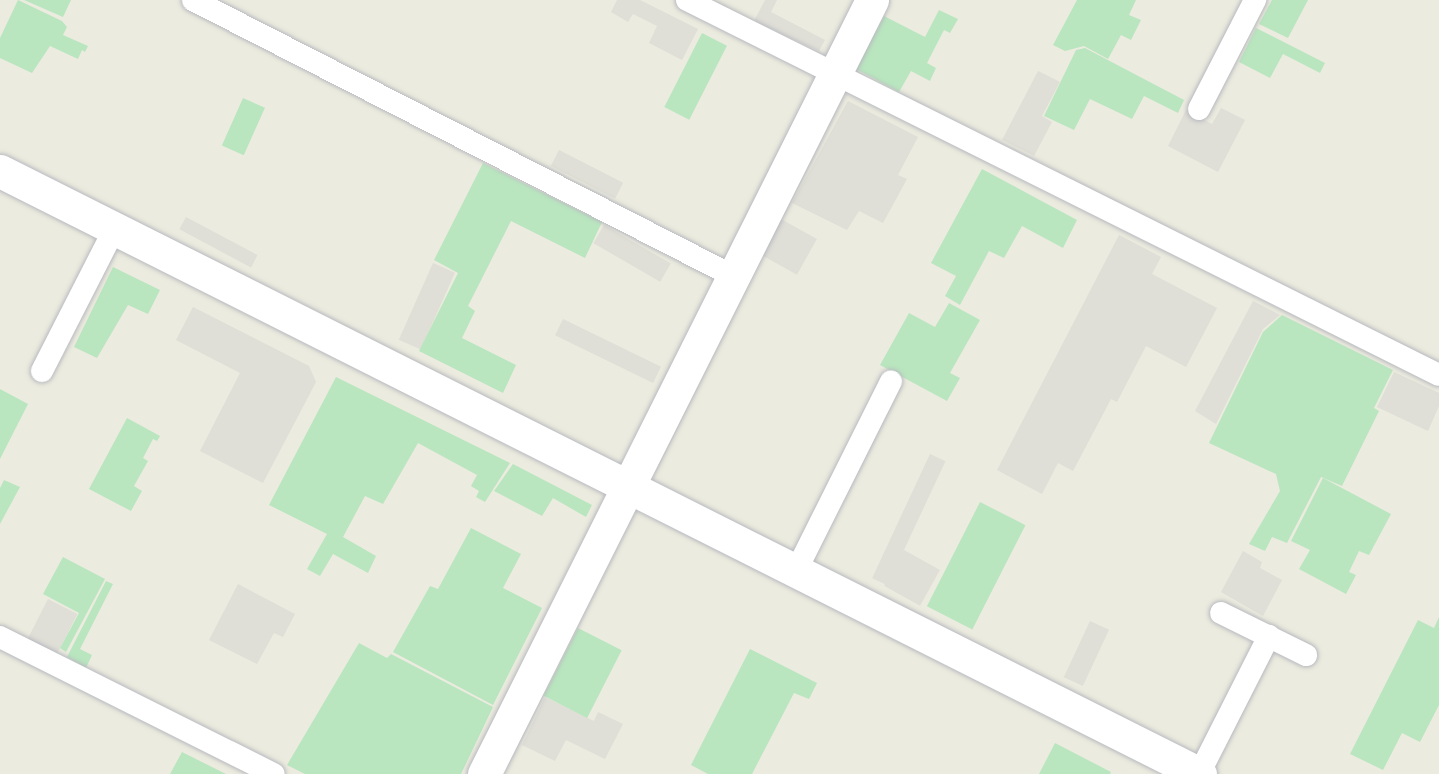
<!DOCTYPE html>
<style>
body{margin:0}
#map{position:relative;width:1439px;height:774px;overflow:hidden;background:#ecebdf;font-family:Raleway,sans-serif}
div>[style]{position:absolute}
.industrial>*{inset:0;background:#dfded7;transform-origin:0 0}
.green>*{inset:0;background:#b9e6bf;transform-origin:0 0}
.roads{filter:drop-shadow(0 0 2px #b7b9bf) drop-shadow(0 0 2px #b7b9bf)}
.lane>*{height:22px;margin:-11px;padding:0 11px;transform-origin:11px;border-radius:11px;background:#fff}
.street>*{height:33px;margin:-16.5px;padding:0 16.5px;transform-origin:16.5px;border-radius:16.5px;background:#fff}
span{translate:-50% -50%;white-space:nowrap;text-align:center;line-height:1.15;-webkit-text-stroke:4.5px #fff;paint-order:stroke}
</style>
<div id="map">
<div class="industrial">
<i style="clip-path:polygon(617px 0,640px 0,698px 29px,682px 60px,649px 43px,657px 26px,633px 14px,628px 22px,611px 12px)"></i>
<i style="clip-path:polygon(765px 0,777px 0,771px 12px,825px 40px,819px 51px,754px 21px)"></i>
<i style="clip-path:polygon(1038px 71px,1060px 82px,1042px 116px,1052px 122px,1034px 156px,1002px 140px)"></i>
<i style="clip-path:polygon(848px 101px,918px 137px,898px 175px,907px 179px,883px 223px,859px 211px,847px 230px,792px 203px)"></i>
<i style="clip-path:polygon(1221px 108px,1245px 120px,1218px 172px,1168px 146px,1186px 110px,1212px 124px)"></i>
<i style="left:559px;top:150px;width:72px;height:18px;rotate:27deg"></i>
<i style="left:186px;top:217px;width:81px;height:14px;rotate:28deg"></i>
<i style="left:781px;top:219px;width:41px;height:41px;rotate:29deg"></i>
<i style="left:604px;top:225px;width:77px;height:21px;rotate:30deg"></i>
<i style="clip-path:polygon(1119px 235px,1161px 257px,1152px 274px,1217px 308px,1186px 367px,1146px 346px,1117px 402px,1111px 399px,1073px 471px,1058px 463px,1042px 494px,997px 470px)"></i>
<i style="left:433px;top:263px;width:24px;height:84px;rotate:24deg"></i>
<i style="clip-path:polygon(1253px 301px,1280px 315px,1263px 329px,1216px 424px,1195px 411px)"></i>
<i style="clip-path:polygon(193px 307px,309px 366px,316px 382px,263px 483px,200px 451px,240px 373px,176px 340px)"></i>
<i style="left:563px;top:319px;width:109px;height:18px;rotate:26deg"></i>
<i style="clip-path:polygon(1394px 372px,1439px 393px,1439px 406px,1428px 431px,1377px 407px)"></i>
<i style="left:930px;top:454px;width:17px;height:137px;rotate:25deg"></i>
<i style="left:904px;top:550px;width:41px;height:41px;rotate:29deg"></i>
<i style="clip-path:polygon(1243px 551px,1262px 562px,1260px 568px,1282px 580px,1263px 616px,1221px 592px)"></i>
<i style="clip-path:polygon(238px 584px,295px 614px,283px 637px,274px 633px,257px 664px,209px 640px)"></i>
<i style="left:48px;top:599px;width:33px;height:46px;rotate:27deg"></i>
<i style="left:1090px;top:621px;width:21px;height:62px;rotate:25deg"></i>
<i style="clip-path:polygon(545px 697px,594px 721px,598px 712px,623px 724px,605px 759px,566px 740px,555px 761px,522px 745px)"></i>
</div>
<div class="green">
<i style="clip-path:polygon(18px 0,62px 21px,67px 27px,63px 35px,88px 46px,85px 52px,82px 50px,78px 59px,50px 46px,32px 73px,0 58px,0 38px)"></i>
<i style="clip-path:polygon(24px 0,71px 0,63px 17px)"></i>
<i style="clip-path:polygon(1077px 0,1136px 0,1129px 15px,1141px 20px,1131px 40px,1121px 35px,1108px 59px,1084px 46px,1065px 51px,1053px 45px)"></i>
<i style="clip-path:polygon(1272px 0,1308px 0,1288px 38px,1259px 24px)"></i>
<i style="clip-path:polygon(939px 10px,958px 19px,950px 33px,944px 30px,927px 63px,936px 68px,930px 81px,911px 71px,899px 92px,856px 69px,884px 16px,925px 37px)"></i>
<i style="clip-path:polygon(1256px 28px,1325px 63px,1320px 73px,1283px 54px,1270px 78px,1239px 62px)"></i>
<i style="left:702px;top:33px;width:28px;height:83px;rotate:27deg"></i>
<i style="clip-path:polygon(1085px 48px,1184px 100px,1178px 113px,1144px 96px,1132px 119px,1090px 99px,1074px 130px,1044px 116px,1076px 50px)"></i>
<i style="left:243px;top:98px;width:24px;height:52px;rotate:24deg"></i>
<i style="clip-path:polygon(483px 163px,602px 222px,585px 258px,511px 221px,468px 306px,475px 311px,462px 338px,516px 365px,503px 393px,419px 351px,458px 273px,434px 260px)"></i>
<i style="clip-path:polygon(982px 169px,1077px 220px,1063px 248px,1022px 226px,1004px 258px,989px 251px,960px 305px,945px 296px,956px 276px,931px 263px)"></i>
<i style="clip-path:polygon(113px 267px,160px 290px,148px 314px,128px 305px,97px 358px,74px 347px)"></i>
<i style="clip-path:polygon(949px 303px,980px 320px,950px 373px,960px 378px,947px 401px,880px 365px,909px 313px,935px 327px)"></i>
<i style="clip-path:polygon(1282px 315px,1393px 370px,1374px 408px,1379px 411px,1342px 486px,1321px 477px,1287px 543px,1272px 537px,1265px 551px,1249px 544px,1280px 491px,1276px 474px,1209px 443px,1263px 332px)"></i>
<i style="clip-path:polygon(336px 377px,510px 463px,485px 502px,476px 497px,479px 491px,471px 486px,477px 475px,418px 443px,383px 504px,365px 496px,343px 537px,376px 556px,368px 573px,333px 554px,320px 576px,307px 569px,327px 534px,269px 505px)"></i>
<i style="clip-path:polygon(0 389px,28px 404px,0 459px)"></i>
<i style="clip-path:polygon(127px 418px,160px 436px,157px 441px,153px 439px,143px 458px,148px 461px,134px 486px,142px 491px,131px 511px,89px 489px)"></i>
<i style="clip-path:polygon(513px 464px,592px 505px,586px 517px,553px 498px,542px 516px,494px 491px)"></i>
<i style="clip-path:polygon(1323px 478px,1391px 514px,1369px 555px,1359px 551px,1349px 572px,1356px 575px,1346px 594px,1299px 569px,1310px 550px,1291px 541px)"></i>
<i style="clip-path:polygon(4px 480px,20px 487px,0 524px,0 488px)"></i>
<i style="left:980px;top:502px;width:51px;height:117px;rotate:27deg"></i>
<i style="clip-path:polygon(471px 528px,521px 554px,503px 588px,542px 608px,493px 705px,393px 652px,430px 586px,438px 589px)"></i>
<i style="clip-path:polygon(63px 557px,105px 579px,66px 652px,60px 648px,79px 613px,43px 594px)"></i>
<i style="clip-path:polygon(106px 581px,113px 584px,80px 649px,92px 655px,86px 668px,67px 657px)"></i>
<i style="clip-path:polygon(1439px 617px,1439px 705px,1420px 742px,1402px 733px,1383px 770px,1350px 754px,1418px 620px,1434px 628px)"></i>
<i style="left:578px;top:628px;width:49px;height:76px;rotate:27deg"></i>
<i style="clip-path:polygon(359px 643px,387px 658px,391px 654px,493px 707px,461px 774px,305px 774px,287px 765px)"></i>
<i style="clip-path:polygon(750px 649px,817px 683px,809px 699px,794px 693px,752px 774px,708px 774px,691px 765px)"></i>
<i style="clip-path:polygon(1055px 743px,1111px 772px,1110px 774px,1039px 774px)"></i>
<i style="clip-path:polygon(182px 752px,226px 774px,170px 774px)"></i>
</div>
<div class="roads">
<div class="lane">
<i style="left:193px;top:0;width:609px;rotate:27.07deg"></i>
<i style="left:687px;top:0;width:840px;rotate:26.5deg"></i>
<i style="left:1199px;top:109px;width:123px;rotate:-62.8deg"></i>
<i style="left:42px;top:371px;width:161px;rotate:-63deg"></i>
<i style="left:796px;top:571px;width:212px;rotate:-63.4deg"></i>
<i style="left:1221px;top:613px;width:95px;rotate:26.3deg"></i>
<i style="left:0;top:637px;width:306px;rotate:26.6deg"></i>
<i style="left:1199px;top:774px;width:155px;rotate:-63.1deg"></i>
</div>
<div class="street">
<i style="left:0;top:171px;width:1343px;rotate:26.68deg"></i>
<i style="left:484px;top:774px;width:866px;rotate:-63.38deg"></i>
</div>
</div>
</div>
